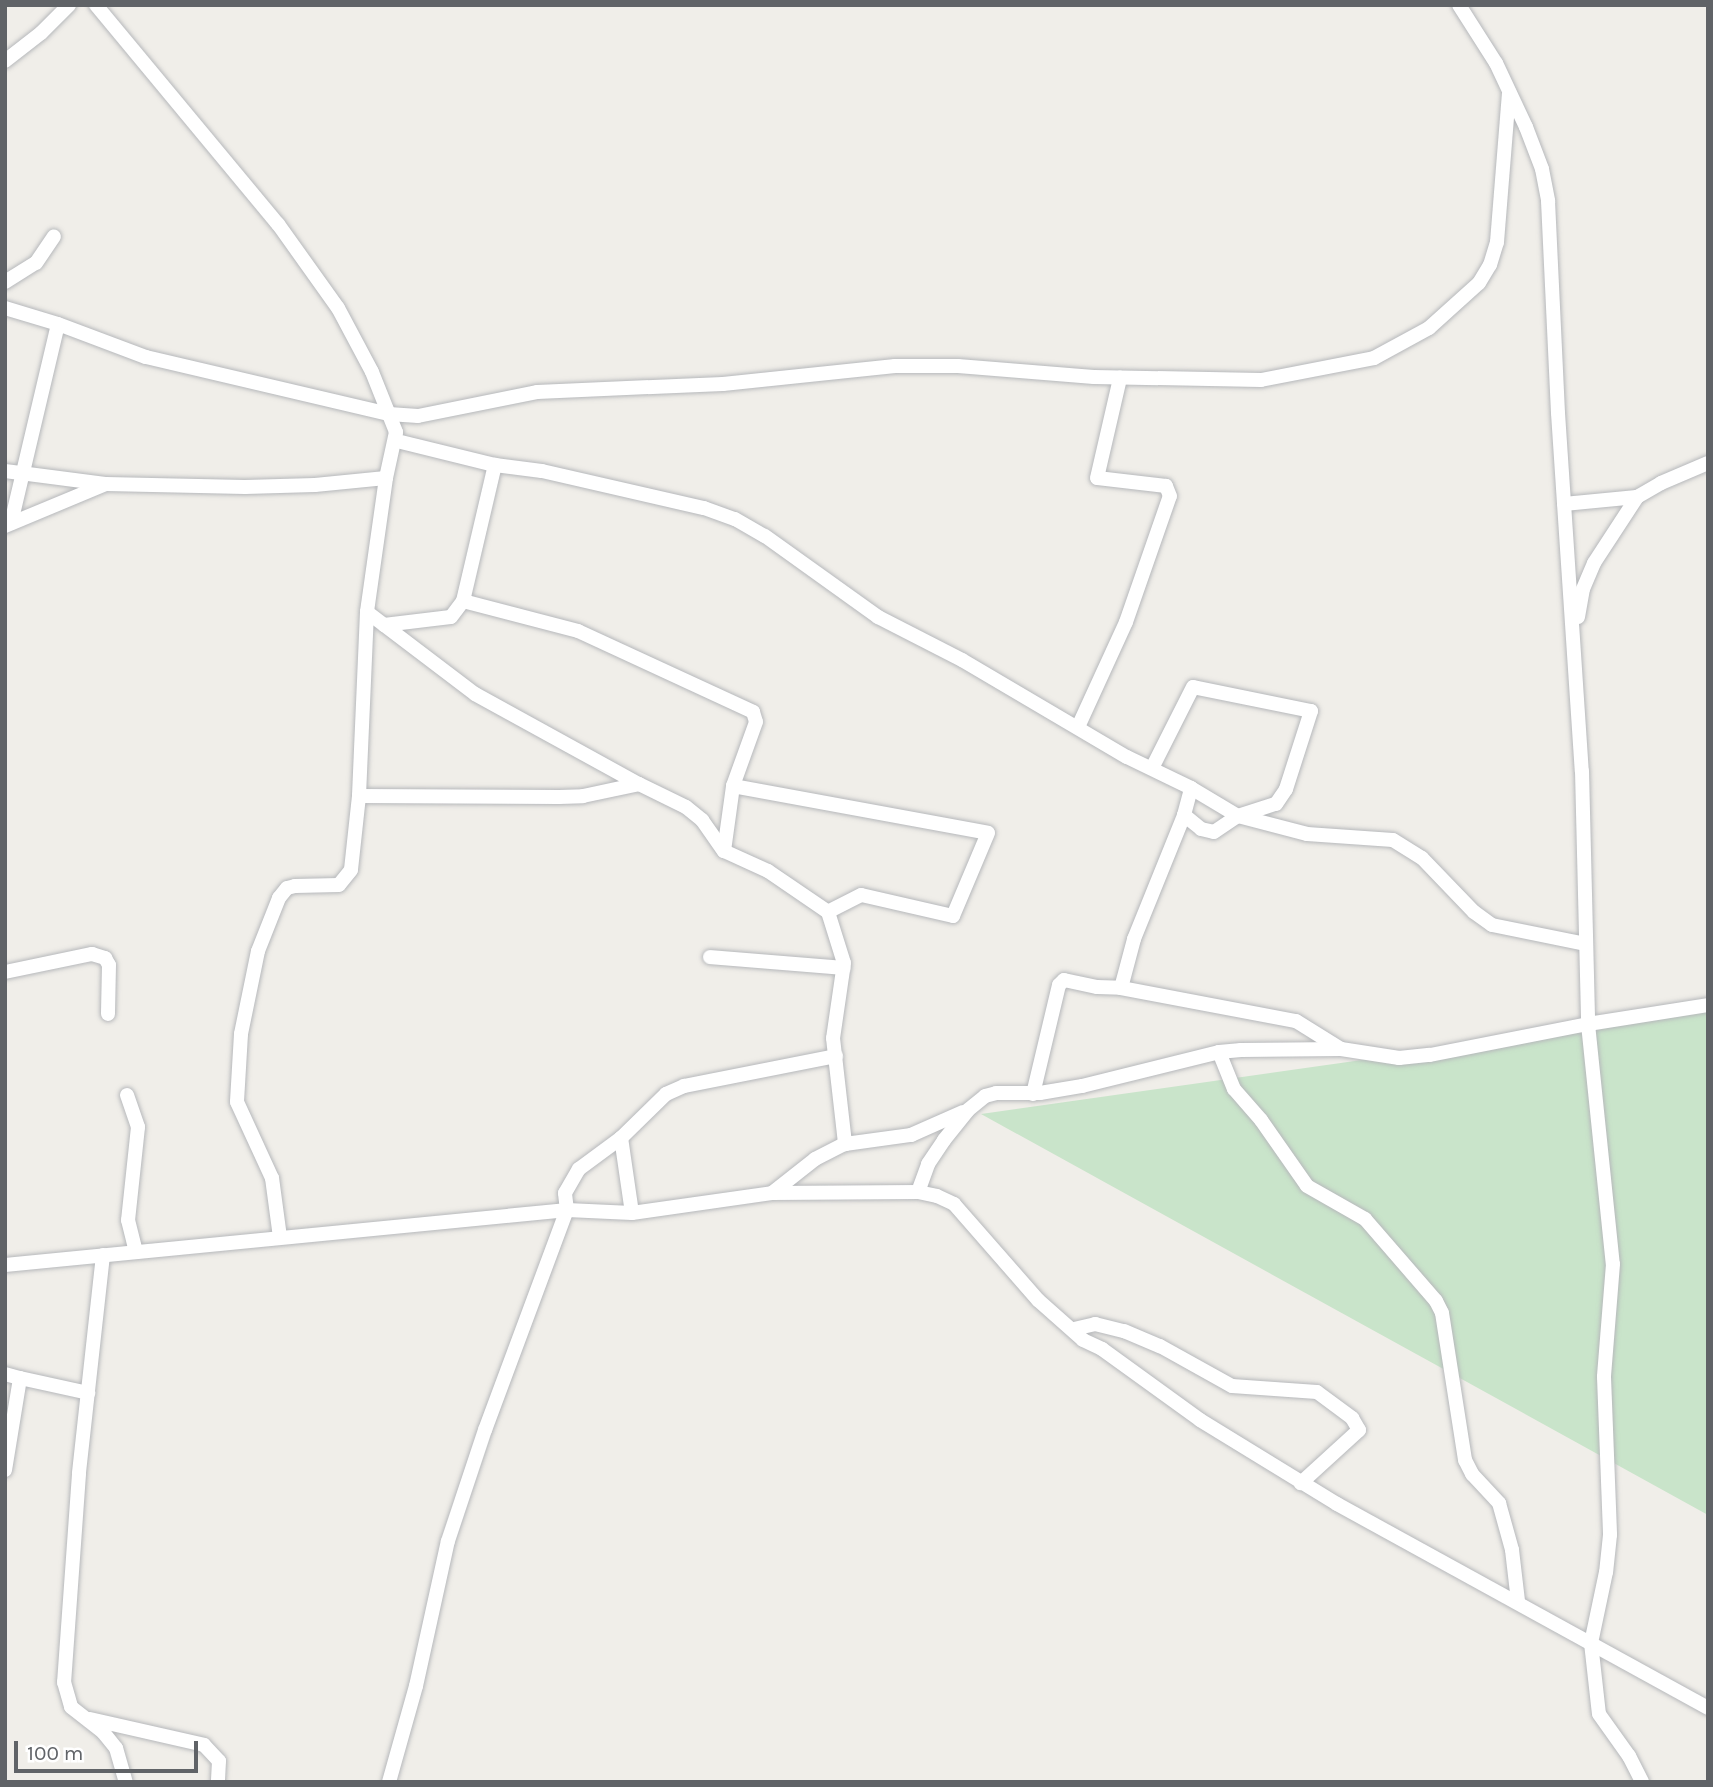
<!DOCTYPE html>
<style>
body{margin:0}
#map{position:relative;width:1713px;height:1787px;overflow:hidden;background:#f0eee9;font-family:Karla,sans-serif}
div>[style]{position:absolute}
.green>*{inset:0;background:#c9e4ca}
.roads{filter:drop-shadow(0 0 2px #b6b8bb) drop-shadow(0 0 2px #b6b8bb)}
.minor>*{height:14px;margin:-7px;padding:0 7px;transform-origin:7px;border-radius:7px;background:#fff}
span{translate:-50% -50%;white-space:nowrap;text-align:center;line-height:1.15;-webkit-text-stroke:6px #fff;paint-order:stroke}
.frame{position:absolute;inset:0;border:7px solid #606367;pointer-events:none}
.scale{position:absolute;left:14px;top:1741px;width:184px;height:32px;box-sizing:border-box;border:4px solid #606367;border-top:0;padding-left:9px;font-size:21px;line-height:24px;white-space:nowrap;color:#606367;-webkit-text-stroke:5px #fff;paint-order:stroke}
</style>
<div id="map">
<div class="green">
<i style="clip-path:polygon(1708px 1011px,1708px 1515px,981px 1114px)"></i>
</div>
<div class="roads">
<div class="minor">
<i style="left:96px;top:5px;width:285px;rotate:50.3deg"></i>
<i style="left:278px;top:224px;width:103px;rotate:54.5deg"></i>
<i style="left:338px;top:308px;width:72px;rotate:62deg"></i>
<i style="left:372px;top:372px;width:65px;rotate:68.2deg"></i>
<i style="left:396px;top:432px;width:47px;rotate:102.3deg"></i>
<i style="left:386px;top:478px;width:135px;rotate:98.1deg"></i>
<i style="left:367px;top:612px;width:184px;rotate:92.5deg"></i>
<i style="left:359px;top:796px;width:74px;rotate:96.2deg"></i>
<i style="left:351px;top:870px;width:19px;rotate:129deg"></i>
<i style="left:339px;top:885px;width:44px;rotate:178.7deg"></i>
<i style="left:295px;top:886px;width:8px;rotate:166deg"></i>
<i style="left:287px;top:888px;width:13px;rotate:129deg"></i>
<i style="left:279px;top:898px;width:57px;rotate:111.6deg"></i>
<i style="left:258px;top:951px;width:85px;rotate:101.6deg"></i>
<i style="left:241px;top:1034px;width:68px;rotate:93.4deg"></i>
<i style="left:237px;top:1102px;width:84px;rotate:65.3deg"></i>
<i style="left:272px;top:1178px;width:60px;rotate:82.3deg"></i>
<i style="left:1459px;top:5px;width:69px;rotate:57.5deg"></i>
<i style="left:1496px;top:63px;width:71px;rotate:64.9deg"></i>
<i style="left:1526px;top:127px;width:45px;rotate:69.1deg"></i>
<i style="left:1542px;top:169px;width:33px;rotate:79deg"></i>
<i style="left:1548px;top:201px;width:212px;rotate:87.3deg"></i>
<i style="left:1558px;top:413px;width:359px;rotate:86.2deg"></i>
<i style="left:1582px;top:771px;width:253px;rotate:88.6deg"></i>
<i style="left:1588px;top:1024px;width:241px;rotate:84.1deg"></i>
<i style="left:1613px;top:1264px;width:113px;rotate:94.6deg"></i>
<i style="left:1604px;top:1377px;width:158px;rotate:87.8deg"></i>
<i style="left:1610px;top:1535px;width:37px;rotate:96deg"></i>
<i style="left:1606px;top:1572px;width:73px;rotate:101.9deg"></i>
<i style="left:1591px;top:1643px;width:71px;rotate:83.6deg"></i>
<i style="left:1599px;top:1714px;width:52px;rotate:54.5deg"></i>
<i style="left:1629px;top:1756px;width:29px;rotate:63deg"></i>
<i style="left:5px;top:61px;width:46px;rotate:-37.9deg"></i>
<i style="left:41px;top:33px;width:40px;rotate:-45deg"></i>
<i style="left:5px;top:282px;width:36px;rotate:-32deg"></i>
<i style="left:36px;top:263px;width:32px;rotate:-56deg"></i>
<i style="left:5px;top:308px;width:55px;rotate:16.8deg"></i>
<i style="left:58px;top:324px;width:94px;rotate:20.6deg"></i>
<i style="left:146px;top:357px;width:250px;rotate:13.2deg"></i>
<i style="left:389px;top:414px;width:29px;rotate:4deg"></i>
<i style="left:418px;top:416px;width:121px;rotate:-11.4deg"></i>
<i style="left:537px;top:392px;width:186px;rotate:-2.5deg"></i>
<i style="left:723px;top:384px;width:173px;rotate:-6deg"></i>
<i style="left:895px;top:366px;width:63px"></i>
<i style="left:958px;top:366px;width:136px;rotate:4.6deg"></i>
<i style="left:1094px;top:377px;width:167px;rotate:1deg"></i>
<i style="left:1261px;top:380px;width:115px;rotate:-11deg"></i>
<i style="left:1374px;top:358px;width:63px;rotate:-28.6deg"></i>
<i style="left:1429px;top:328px;width:67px;rotate:-42deg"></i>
<i style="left:1479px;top:283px;width:21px;rotate:-59deg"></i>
<i style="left:1490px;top:265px;width:24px;rotate:-73deg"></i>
<i style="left:1497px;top:242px;width:150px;rotate:-85.4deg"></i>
<i style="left:397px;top:441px;width:101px;rotate:13.8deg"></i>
<i style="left:495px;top:465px;width:47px;rotate:7.3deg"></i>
<i style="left:542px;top:471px;width:166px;rotate:12.9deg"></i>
<i style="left:704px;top:508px;width:33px;rotate:20deg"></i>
<i style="left:735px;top:519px;width:34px;rotate:30deg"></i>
<i style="left:765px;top:536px;width:139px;rotate:35.6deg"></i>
<i style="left:878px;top:617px;width:94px;rotate:27.1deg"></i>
<i style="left:962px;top:660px;width:191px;rotate:30.5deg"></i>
<i style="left:1127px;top:757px;width:71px;rotate:25.8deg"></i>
<i style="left:1191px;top:788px;width:55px;rotate:30.8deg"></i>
<i style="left:1238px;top:816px;width:71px;rotate:14.6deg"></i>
<i style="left:1307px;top:834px;width:86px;rotate:4deg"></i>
<i style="left:1393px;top:840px;width:34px;rotate:32deg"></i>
<i style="left:1422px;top:858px;width:75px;rotate:46.1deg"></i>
<i style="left:1474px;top:912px;width:22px;rotate:36deg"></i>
<i style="left:1492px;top:925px;width:95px;rotate:11.5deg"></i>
<i style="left:5px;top:471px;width:101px;rotate:7.4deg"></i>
<i style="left:1564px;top:504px;width:73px;rotate:-5.5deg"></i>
<i style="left:1637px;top:497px;width:28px;rotate:-30deg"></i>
<i style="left:1661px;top:483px;width:51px;rotate:-23.1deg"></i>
<i style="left:11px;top:523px;width:204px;rotate:-76.7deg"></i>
<i style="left:5px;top:526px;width:109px;rotate:-22.6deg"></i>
<i style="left:106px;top:484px;width:139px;rotate:1.2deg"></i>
<i style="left:245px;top:487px;width:70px;rotate:-1.6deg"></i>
<i style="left:315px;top:485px;width:71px;rotate:-5.6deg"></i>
<i style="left:463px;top:601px;width:140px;rotate:-76.8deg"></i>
<i style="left:367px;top:612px;width:136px;rotate:37.2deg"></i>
<i style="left:475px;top:694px;width:187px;rotate:28.8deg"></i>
<i style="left:639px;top:784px;width:52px;rotate:26.1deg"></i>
<i style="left:686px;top:807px;width:21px;rotate:39deg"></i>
<i style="left:702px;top:820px;width:38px;rotate:55deg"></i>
<i style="left:724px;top:851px;width:48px;rotate:24.4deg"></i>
<i style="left:768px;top:871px;width:73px;rotate:34.3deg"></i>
<i style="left:1578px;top:617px;width:28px;rotate:-80deg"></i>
<i style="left:1583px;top:589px;width:28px;rotate:-67deg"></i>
<i style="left:1594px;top:563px;width:79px;rotate:-56.9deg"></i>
<i style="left:384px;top:625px;width:67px;rotate:-6.8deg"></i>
<i style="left:451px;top:617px;width:20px;rotate:-53deg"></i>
<i style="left:463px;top:601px;width:119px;rotate:14.6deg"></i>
<i style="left:578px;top:631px;width:193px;rotate:24.8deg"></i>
<i style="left:753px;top:712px;width:10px;rotate:73deg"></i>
<i style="left:756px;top:722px;width:68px;rotate:109.8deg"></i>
<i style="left:1078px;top:727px;width:115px;rotate:-65.4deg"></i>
<i style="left:1126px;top:622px;width:133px;rotate:-70.8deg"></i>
<i style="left:1170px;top:496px;width:11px;rotate:-112deg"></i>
<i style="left:1166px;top:486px;width:69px;rotate:-173.4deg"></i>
<i style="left:1097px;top:478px;width:103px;rotate:-77deg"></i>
<i style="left:359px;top:796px;width:200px;rotate:0.3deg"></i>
<i style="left:559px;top:797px;width:24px;rotate:-2deg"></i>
<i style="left:583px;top:796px;width:57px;rotate:-12.1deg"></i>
<i style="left:1184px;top:815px;width:28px;rotate:-75deg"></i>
<i style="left:724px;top:851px;width:66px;rotate:-82.1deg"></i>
<i style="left:733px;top:786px;width:259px;rotate:10.4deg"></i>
<i style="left:988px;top:833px;width:90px;rotate:112.9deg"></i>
<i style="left:953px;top:916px;width:94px;rotate:-167.1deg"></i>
<i style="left:861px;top:895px;width:37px;rotate:153deg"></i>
<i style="left:828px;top:912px;width:53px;rotate:72.6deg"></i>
<i style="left:844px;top:963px;width:76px;rotate:98.3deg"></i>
<i style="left:833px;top:1038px;width:107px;rotate:83.5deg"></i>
<i style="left:710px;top:957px;width:134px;rotate:4.7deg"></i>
<i style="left:5px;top:972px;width:89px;rotate:-11.7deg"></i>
<i style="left:92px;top:954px;width:14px;rotate:17deg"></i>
<i style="left:105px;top:958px;width:8px;rotate:60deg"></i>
<i style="left:109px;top:965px;width:49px;rotate:91.2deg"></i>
<i style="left:1121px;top:988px;width:178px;rotate:10.7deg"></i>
<i style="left:1296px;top:1021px;width:53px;rotate:31.9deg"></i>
<i style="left:1219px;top:1052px;width:40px;rotate:68deg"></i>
<i style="left:1234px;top:1089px;width:41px;rotate:48.9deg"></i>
<i style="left:1261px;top:1120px;width:80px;rotate:55.1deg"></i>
<i style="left:1307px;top:1186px;width:67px;rotate:29.6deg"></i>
<i style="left:1365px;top:1219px;width:108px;rotate:49.1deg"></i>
<i style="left:1436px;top:1301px;width:13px;rotate:63deg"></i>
<i style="left:1442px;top:1313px;width:149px;rotate:81.1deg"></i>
<i style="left:1465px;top:1460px;width:16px;rotate:63deg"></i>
<i style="left:1472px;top:1474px;width:40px;rotate:47deg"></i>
<i style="left:1499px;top:1503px;width:49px;rotate:74.5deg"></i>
<i style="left:1512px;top:1550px;width:51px;rotate:83.3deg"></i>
<i style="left:1033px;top:1094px;width:112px;rotate:-76.6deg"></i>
<i style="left:1059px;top:985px;width:7px;rotate:-45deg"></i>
<i style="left:1064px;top:980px;width:34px;rotate:12deg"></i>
<i style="left:1097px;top:987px;width:24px;rotate:2deg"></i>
<i style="left:1121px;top:988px;width:51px;rotate:-75.1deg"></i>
<i style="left:1134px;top:939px;width:134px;rotate:-68deg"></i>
<i style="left:1184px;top:815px;width:22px;rotate:39deg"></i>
<i style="left:1201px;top:829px;width:13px;rotate:13deg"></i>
<i style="left:1214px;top:832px;width:29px;rotate:-34deg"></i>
<i style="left:1238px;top:816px;width:40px;rotate:-18deg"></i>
<i style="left:1276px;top:804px;width:18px;rotate:-56deg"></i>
<i style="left:1286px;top:789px;width:82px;rotate:-72.2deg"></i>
<i style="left:1311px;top:711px;width:120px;rotate:-168.5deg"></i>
<i style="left:1193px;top:687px;width:91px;rotate:116.8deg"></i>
<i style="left:127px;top:1095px;width:34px;rotate:71deg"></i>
<i style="left:138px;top:1127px;width:94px;rotate:96.1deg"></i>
<i style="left:128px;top:1220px;width:33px;rotate:76deg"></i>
<i style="left:918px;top:1192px;width:30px;rotate:-70deg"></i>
<i style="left:928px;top:1164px;width:29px;rotate:-56deg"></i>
<i style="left:944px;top:1140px;width:38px;rotate:-51deg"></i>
<i style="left:968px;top:1110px;width:22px;rotate:-39deg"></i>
<i style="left:985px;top:1096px;width:11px;rotate:-15deg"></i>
<i style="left:996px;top:1093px;width:44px"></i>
<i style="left:1040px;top:1093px;width:43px;rotate:-9.5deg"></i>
<i style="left:1082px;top:1086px;width:141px;rotate:-13.9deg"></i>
<i style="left:1219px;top:1052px;width:22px;rotate:-5deg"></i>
<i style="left:1241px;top:1050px;width:100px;rotate:-0.6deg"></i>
<i style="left:1341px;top:1049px;width:59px;rotate:8.8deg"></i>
<i style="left:1399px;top:1058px;width:31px;rotate:-6deg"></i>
<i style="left:1430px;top:1055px;width:161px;rotate:-11.1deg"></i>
<i style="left:1588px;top:1024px;width:121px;rotate:-9deg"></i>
<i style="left:772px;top:1193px;width:55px;rotate:-38.3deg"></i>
<i style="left:815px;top:1159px;width:34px;rotate:-27deg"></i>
<i style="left:845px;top:1144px;width:67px;rotate:-7.8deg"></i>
<i style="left:911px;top:1135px;width:57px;rotate:-23.9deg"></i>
<i style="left:632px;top:1213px;width:76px;rotate:-98.3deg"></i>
<i style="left:621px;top:1138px;width:63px;rotate:-44.4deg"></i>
<i style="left:666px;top:1094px;width:20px;rotate:-24deg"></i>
<i style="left:684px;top:1086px;width:155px;rotate:-11.2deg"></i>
<i style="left:103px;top:1255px;width:220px;rotate:96.3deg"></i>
<i style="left:79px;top:1474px;width:209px;rotate:94.1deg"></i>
<i style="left:64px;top:1682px;width:26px;rotate:74deg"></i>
<i style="left:71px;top:1707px;width:41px;rotate:38deg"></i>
<i style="left:103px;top:1732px;width:21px;rotate:51deg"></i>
<i style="left:116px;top:1748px;width:35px;rotate:74deg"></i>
<i style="left:5px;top:1265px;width:565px;rotate:-5.59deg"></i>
<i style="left:567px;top:1210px;width:65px;rotate:2.6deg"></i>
<i style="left:632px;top:1213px;width:141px;rotate:-8.1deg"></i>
<i style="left:772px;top:1193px;width:146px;rotate:-0.4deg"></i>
<i style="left:918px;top:1192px;width:19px;rotate:12deg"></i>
<i style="left:937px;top:1196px;width:19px;rotate:25deg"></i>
<i style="left:954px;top:1204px;width:128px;rotate:48.8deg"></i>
<i style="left:1038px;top:1300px;width:60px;rotate:41.6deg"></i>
<i style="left:1083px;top:1340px;width:21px;rotate:25deg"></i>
<i style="left:1102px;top:1349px;width:121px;rotate:35.9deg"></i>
<i style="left:1200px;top:1420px;width:161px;rotate:31.5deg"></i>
<i style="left:1337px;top:1504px;width:423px;rotate:28.8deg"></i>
<i style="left:1074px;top:1329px;width:22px;rotate:-13deg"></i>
<i style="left:1095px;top:1324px;width:30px;rotate:14deg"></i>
<i style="left:1124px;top:1331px;width:39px;rotate:23deg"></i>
<i style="left:1160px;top:1346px;width:82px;rotate:29.1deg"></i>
<i style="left:1232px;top:1386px;width:85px;rotate:4deg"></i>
<i style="left:1317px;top:1392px;width:44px;rotate:36.6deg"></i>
<i style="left:1352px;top:1418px;width:14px;rotate:60deg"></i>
<i style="left:1359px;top:1430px;width:79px;rotate:137.6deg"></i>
<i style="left:5px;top:1374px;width:16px;rotate:15deg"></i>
<i style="left:5px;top:1470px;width:93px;rotate:-80.7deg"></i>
<i style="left:20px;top:1378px;width:70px;rotate:12.4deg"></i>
<i style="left:90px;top:1719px;width:117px;rotate:12.8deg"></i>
<i style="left:204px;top:1745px;width:22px;rotate:47deg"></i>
<i style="left:219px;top:1761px;width:21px;rotate:93deg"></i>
<i style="left:389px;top:1782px;width:100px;rotate:-74.3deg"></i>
<i style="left:416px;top:1686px;width:148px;rotate:-77.6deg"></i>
<i style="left:448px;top:1541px;width:117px;rotate:-71.6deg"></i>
<i style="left:485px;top:1430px;width:235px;rotate:-69.6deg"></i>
<i style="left:567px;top:1210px;width:17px;rotate:-97deg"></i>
<i style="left:565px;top:1193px;width:28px;rotate:-60deg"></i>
<i style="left:579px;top:1169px;width:52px;rotate:-36.4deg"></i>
</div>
</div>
<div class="frame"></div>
<div class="scale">100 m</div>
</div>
